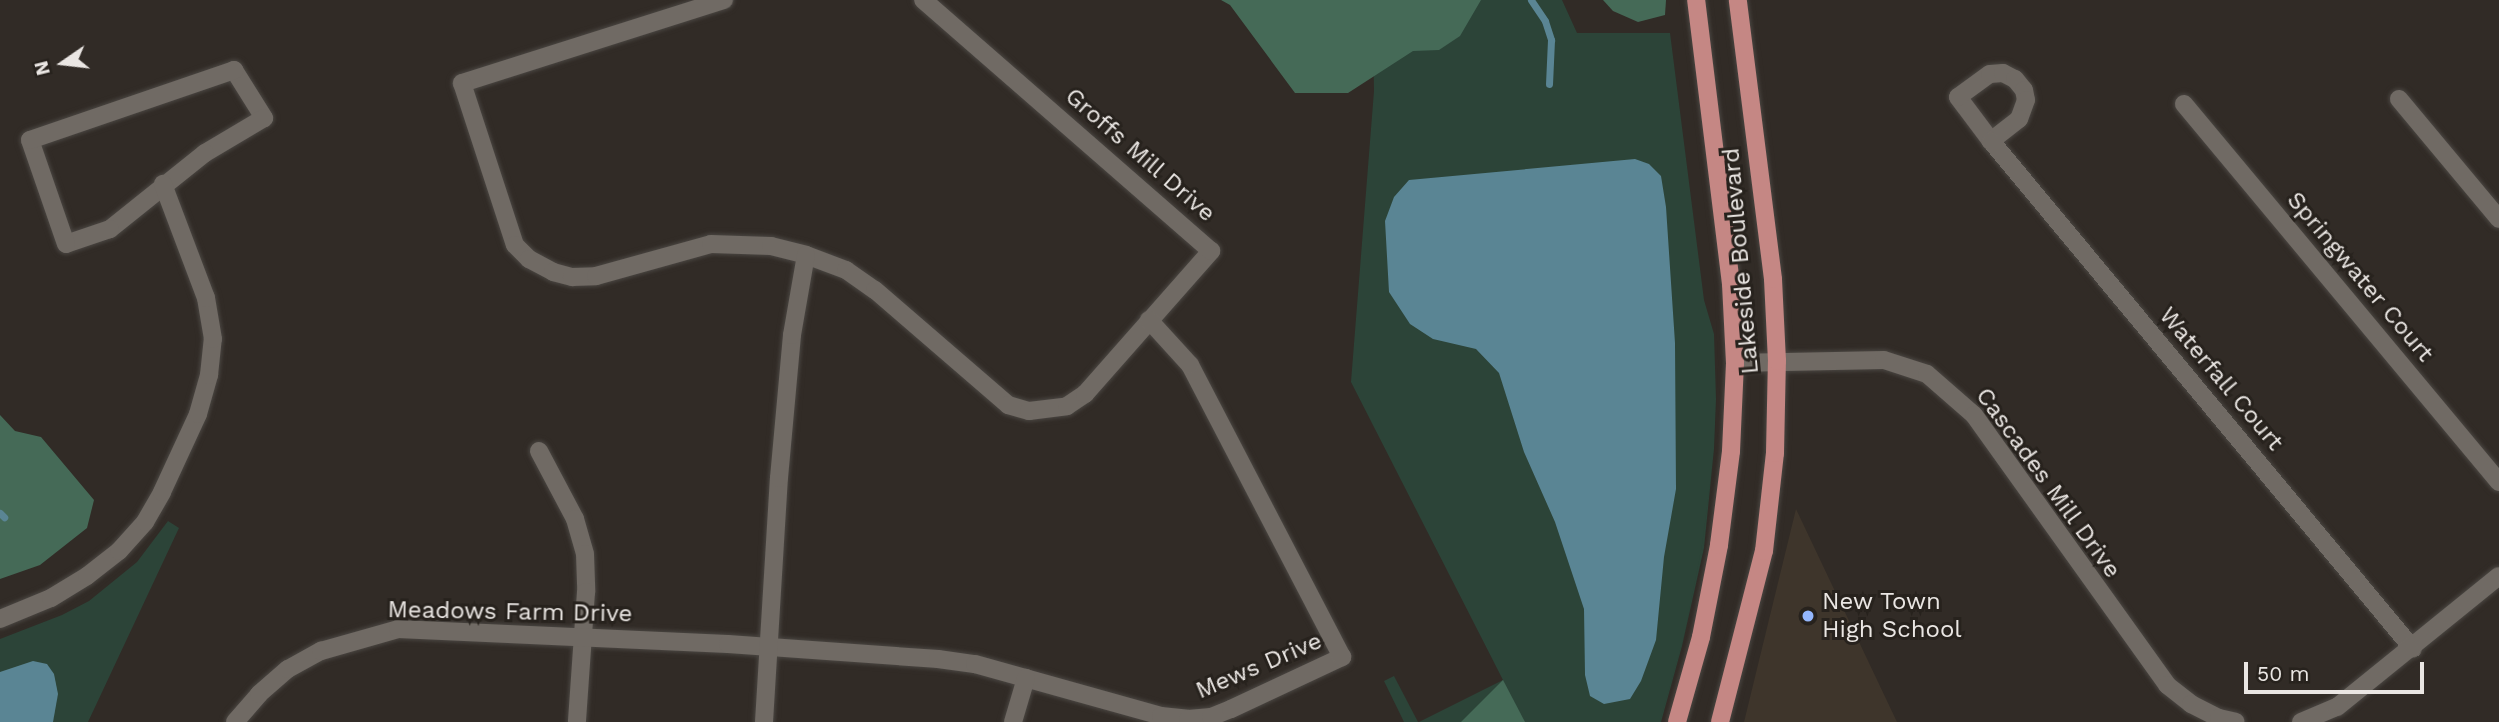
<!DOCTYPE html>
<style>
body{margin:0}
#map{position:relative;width:2499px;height:722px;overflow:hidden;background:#312b26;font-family:"Work Sans",sans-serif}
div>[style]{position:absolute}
.built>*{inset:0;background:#3e352b}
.green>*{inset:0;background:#2c4438}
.forest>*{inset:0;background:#456a57}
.water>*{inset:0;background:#5a8594}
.stream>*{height:7px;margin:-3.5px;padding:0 3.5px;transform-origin:3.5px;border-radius:3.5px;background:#5a8594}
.roads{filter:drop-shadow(0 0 2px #4a4642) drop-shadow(0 0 2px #4a4642)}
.minor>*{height:18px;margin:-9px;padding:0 9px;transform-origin:9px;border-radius:9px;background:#706a64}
.major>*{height:18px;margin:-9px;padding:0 9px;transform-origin:9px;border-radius:9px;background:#c58784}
.dots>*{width:19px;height:19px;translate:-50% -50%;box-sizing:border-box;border:4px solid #27221d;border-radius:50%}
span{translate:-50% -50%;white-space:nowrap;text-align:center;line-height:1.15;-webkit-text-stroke:6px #27221d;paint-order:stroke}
.street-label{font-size:24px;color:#eae6e3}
.poi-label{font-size:24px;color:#eae6e3}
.left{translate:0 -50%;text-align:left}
.north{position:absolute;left:28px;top:28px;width:70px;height:70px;-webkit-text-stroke:5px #27221d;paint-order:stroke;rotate:256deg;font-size:19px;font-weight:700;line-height:28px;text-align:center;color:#eae6e3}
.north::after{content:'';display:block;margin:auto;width:24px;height:32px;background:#eae6e3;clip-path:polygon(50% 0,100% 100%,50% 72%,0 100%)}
.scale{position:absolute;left:2244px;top:662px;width:180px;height:32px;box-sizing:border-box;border:4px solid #eae6e3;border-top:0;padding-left:9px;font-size:21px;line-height:24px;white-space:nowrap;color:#eae6e3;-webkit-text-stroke:5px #27221d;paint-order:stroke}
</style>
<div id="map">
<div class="built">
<i style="clip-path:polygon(1796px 509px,1897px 722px,1898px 722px,1744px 722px)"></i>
</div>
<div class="green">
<i style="clip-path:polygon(1332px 0,1562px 0,1577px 33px,1670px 33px,1704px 300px,1714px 334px,1716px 399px,1714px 449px,1704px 548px,1682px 646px,1661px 722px,1419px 722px,1503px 680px,1351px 382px,1374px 91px,1373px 31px)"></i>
<i style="clip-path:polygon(168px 521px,179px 528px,88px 722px,0 722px,0 639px,62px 615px,89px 601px,137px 562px)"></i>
<i style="clip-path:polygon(1394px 676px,1418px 722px,1404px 722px,1384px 681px)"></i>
</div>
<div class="forest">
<i style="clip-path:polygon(1221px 0,1481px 0,1460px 36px,1439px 50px,1413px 51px,1348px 93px,1295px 93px,1230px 5px)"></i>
<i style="clip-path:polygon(1603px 0,1666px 0,1665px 15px,1638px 22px,1613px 11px)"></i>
<i style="clip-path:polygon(0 415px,15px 431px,41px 437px,94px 500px,87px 528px,40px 565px,0 579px)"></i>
<i style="clip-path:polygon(1503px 680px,1525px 722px,1461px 722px)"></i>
</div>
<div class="water">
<i style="clip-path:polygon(1635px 159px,1649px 164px,1661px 176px,1666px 207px,1675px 343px,1676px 489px,1664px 557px,1656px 640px,1641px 681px,1630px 699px,1604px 704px,1590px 696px,1585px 675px,1584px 609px,1555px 522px,1524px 452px,1499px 373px,1476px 349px,1433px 339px,1410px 324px,1389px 292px,1385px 221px,1394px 197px,1409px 180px)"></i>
<i style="clip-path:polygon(33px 661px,47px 664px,54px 674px,58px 694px,53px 722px,0 722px,0 672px)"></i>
</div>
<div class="stream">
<i style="left:1531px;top:0;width:25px;rotate:56deg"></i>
<i style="left:1545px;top:21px;width:20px;rotate:72deg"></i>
<i style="left:1551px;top:40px;width:44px;rotate:92.6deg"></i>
<i style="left:0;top:513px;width:6px;rotate:45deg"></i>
</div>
<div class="roads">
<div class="minor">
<i style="left:724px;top:0;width:275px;rotate:162.4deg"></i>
<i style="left:462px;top:83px;width:170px;rotate:71.9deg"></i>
<i style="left:515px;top:245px;width:20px;rotate:45deg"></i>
<i style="left:529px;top:259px;width:27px;rotate:28deg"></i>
<i style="left:553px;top:272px;width:20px;rotate:15deg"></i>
<i style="left:572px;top:277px;width:24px;rotate:-2deg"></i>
<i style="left:596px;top:276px;width:119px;rotate:-15.5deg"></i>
<i style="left:711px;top:244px;width:60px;rotate:1.9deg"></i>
<i style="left:771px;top:246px;width:36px;rotate:14deg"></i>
<i style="left:806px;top:255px;width:43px;rotate:20.6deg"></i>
<i style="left:846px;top:270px;width:35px;rotate:35deg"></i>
<i style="left:875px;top:290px;width:176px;rotate:40.8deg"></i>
<i style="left:1008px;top:405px;width:22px;rotate:16deg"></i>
<i style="left:1029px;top:411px;width:38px;rotate:-7deg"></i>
<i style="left:1067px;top:406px;width:22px;rotate:-34deg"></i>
<i style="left:1085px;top:394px;width:191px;rotate:-48.6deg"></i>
<i style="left:1211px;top:251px;width:382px;rotate:-138.9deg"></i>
<i style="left:234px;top:70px;width:57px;rotate:58deg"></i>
<i style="left:264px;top:118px;width:69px;rotate:149.3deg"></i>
<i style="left:205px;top:153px;width:122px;rotate:141.3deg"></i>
<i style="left:110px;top:229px;width:46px;rotate:161.2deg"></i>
<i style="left:66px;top:244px;width:110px;rotate:-109.1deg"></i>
<i style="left:30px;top:140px;width:216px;rotate:-18.9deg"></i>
<i style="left:2399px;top:99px;width:156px;rotate:50.2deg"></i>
<i style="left:2184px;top:104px;width:492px;rotate:50.2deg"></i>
<i style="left:1991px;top:141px;width:55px;rotate:-126.9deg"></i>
<i style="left:1958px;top:97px;width:39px;rotate:-36deg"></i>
<i style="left:1990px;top:74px;width:13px;rotate:-4deg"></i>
<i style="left:2003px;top:73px;width:13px;rotate:27deg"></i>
<i style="left:2015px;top:79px;width:14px;rotate:51deg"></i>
<i style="left:2024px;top:90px;width:10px;rotate:79deg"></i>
<i style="left:2026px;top:100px;width:20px;rotate:110deg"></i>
<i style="left:2019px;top:119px;width:36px;rotate:142deg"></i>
<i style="left:1991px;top:141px;width:660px;rotate:50.28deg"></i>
<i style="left:1735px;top:363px;width:149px;rotate:-1.2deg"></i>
<i style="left:1884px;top:360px;width:45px;rotate:18deg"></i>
<i style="left:1927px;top:374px;width:62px;rotate:41.1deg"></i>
<i style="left:1974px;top:415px;width:332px;rotate:54.4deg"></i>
<i style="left:2167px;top:685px;width:31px;rotate:38deg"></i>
<i style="left:2191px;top:704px;width:31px;rotate:27deg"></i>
<i style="left:2219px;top:718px;width:17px;rotate:13deg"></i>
<i style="left:539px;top:451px;width:77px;rotate:62.1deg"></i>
<i style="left:575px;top:519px;width:36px;rotate:74deg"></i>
<i style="left:585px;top:554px;width:38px;rotate:88deg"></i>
<i style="left:586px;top:592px;width:130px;rotate:94deg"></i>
<i style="left:0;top:619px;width:55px;rotate:-22.4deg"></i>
<i style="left:51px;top:598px;width:42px;rotate:-31.4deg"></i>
<i style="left:87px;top:576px;width:41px;rotate:-38deg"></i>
<i style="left:119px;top:551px;width:39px;rotate:-48deg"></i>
<i style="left:145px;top:522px;width:34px;rotate:-60deg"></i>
<i style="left:162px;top:492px;width:86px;rotate:-65.2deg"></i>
<i style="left:198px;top:414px;width:41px;rotate:-74.2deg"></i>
<i style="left:209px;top:375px;width:36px;rotate:-84deg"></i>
<i style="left:213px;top:339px;width:42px;rotate:-99.7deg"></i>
<i style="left:206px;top:298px;width:122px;rotate:-110.7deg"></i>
<i style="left:235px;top:722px;width:37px;rotate:-49deg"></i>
<i style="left:259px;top:694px;width:38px;rotate:-41deg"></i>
<i style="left:288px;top:669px;width:38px;rotate:-29deg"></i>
<i style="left:321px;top:651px;width:80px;rotate:-15.9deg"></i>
<i style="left:398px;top:629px;width:330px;rotate:2.6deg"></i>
<i style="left:728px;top:644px;width:211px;rotate:4.1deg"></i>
<i style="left:938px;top:659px;width:37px;rotate:8deg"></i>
<i style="left:975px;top:664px;width:193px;rotate:15.6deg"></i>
<i style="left:1161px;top:716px;width:27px;rotate:6deg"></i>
<i style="left:1188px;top:719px;width:23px;rotate:-5deg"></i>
<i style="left:1211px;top:717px;width:22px;rotate:-22deg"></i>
<i style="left:1231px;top:709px;width:123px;rotate:-25.1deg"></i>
<i style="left:1342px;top:657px;width:329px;rotate:-117.5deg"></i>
<i style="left:1190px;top:365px;width:61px;rotate:-132.3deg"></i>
<i style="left:764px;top:722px;width:244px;rotate:-86.5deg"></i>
<i style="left:779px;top:478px;width:144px;rotate:-84.8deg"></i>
<i style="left:792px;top:335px;width:81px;rotate:-80.1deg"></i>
<i style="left:1013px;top:722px;width:46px;rotate:-73.5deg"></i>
<i style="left:2301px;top:722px;width:39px;rotate:-23deg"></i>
<i style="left:2337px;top:707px;width:208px;rotate:-39deg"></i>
</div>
<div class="major">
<i style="left:1677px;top:722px;width:88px;rotate:-74.2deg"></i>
<i style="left:1701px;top:637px;width:94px;rotate:-78.9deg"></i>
<i style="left:1719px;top:545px;width:95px;rotate:-82.7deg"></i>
<i style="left:1731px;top:451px;width:88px;rotate:-87.4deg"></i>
<i style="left:1735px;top:363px;width:79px;rotate:-92.9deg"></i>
<i style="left:1731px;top:284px;width:286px;rotate:-97deg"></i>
<i style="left:1720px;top:722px;width:177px;rotate:-75.6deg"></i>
<i style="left:1764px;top:551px;width:99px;rotate:-83.6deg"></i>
<i style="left:1775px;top:453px;width:92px;rotate:-88.8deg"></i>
<i style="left:1777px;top:361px;width:82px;rotate:-92.8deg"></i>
<i style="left:1773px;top:279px;width:281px;rotate:-97.2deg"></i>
</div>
</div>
<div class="dots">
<i style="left:1808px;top:616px;background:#94b7fd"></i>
</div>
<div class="street-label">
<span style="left:1140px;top:155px;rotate:41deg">Groffs Mill Drive</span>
<span style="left:1741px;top:261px;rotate:-95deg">Lakeside Boulevard</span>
<span style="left:2360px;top:277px;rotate:50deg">Springwater Court</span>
<span style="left:2221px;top:379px;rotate:50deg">Waterfall Court</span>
<span style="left:2048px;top:483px;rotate:54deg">Cascades Mill Drive</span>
<span style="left:510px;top:612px;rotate:1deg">Meadows Farm Drive</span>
<span style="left:1259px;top:666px;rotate:-23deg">Mews Drive</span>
</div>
<div class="poi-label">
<span class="left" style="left:1822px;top:616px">New Town<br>High School</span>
</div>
<div class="north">N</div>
<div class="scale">50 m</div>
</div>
